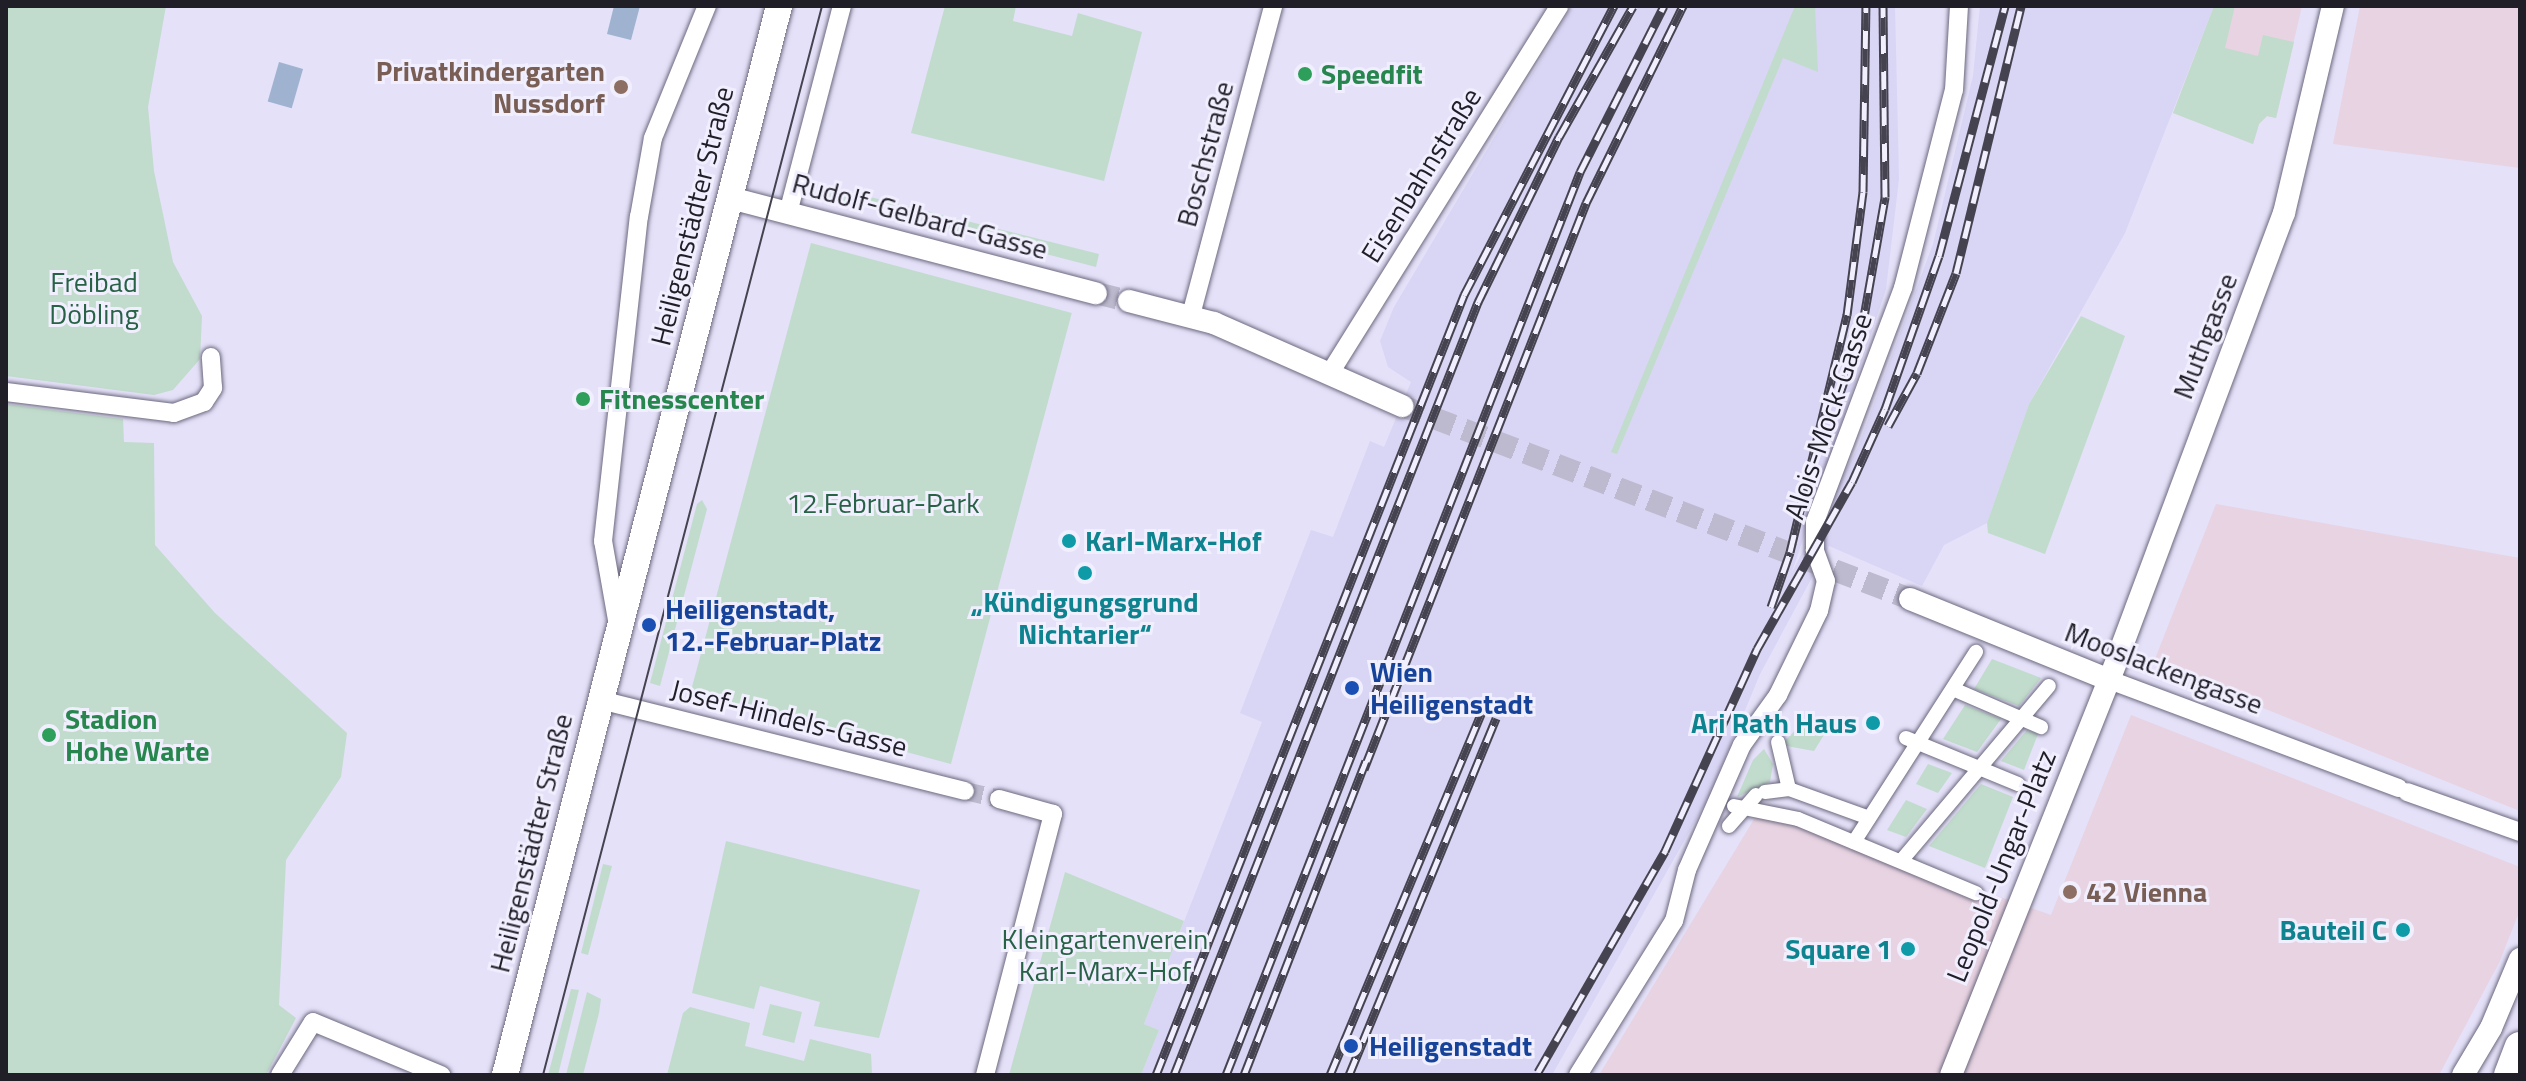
<!DOCTYPE html>
<meta charset="utf-8">
<style>
body{margin:0}
#map{position:relative;width:2526px;height:1081px;overflow:hidden;background:#e4e1f9;font-family:"Titillium Web",sans-serif}
div>[style]{position:absolute}
.commercial>*{inset:0;background:#e8d3e2}
.built>*{inset:0;background:#d9d5f5}
.green>*{inset:0;background:#c1dccc;transform-origin:0 0}
.water>*{inset:0;background:#9fb3d0;transform-origin:0 0}
.minor-tunnel>*{height:18px;margin-top:-9px;transform-origin:0;background:repeating-linear-gradient(90deg,#bdbacf 0 18px,transparent 0 27px)}
.tertiary-tunnel>*{height:22px;margin-top:-11px;transform-origin:0;background:repeating-linear-gradient(90deg,#bdbacf 0 22px,transparent 0 33px)}
.roads{filter:drop-shadow(0 0 2px #6c697e) drop-shadow(0 0 2px #6c697e)}
.pedestrian>*{height:14px;margin:-7px;padding:0 7px;transform-origin:7px;border-radius:7px;background:#fff}
.minor>*{height:18px;margin:-9px;padding:0 9px;transform-origin:9px;border-radius:9px;background:#fff}
.tertiary>*{height:22px;margin:-11px;padding:0 11px;transform-origin:11px;border-radius:11px;background:#fff}
.secondary>*{height:26px;margin:-13px;padding:0 13px;transform-origin:13px;border-radius:13px;background:#fff}
.trunk>*{height:30px;margin:-15px;padding:0 15px;transform-origin:15px;border-radius:15px;background:#fff}
.tram>*{height:2px;margin:-1px;padding:0 1px;transform-origin:1px;border-radius:1px;background:#45434f}
.rail>*{height:9px;margin-top:-4.5px;transform-origin:0;background:repeating-linear-gradient(90deg,#f1effe 0 18px,#45434f 0 36px);box-sizing:border-box;border-block:2px solid #45434f}
.dots>*{width:22px;height:22px;translate:-50% -50%;box-sizing:border-box;border:4px solid #f1effe;border-radius:50%}
span{translate:-50% -50%;white-space:nowrap;text-align:center;line-height:1.15;-webkit-text-stroke:6px #f1effe;paint-order:stroke}
.education-label{font-size:28px;color:#785e54;font-weight:700}
.right{translate:-100% -50%;text-align:right}
.left{translate:0 -50%;text-align:left}
.leisure-label{font-size:28px;color:#27864d;font-weight:700}
.street-label{font-size:28px;color:#201f28}
.park-label{font-size:28px;color:#276146}
.culture-label{font-size:28px;color:#0d838f;font-weight:700}
.transit-label{font-size:28px;color:#164399;font-weight:700}
.frame{position:absolute;inset:0;border:8px solid #201f28;pointer-events:none}
</style>
<div id="map">
<div class="commercial">
<i style="clip-path:polygon(2214px 6px,2302px 6px,2276px 118px,2267px 116px,2259px 124px,2253px 144px,2173px 113px)"></i>
<i style="clip-path:polygon(2360px 6px,2520px 6px,2520px 168px,2333px 144px)"></i>
<i style="clip-path:polygon(2216px 504px,2520px 558px,2520px 811px,2153px 664px)"></i>
<i style="clip-path:polygon(2131px 715px,2520px 867px,2520px 910px,2499px 963px,2439px 1075px,1599px 1075px,1759px 811px,2051px 915px)"></i>
</div>
<div class="built">
<i style="clip-path:polygon(1572px 6px,1895px 6px,1899px 179px,1886px 289px,1792px 572px,1858px 447px,1933px 244px,1973px 76px,1980px 6px,2214px 6px,2125px 233px,2029px 404px,1987px 523px,1944px 545px,1922px 586px,1829px 546px,1760px 674px,1710px 795px,1552px 1075px,1141px 1075px,1159px 1030px,1144px 1024px,1262px 722px,1240px 713px,1311px 530px,1333px 537px,1370px 441px,1384px 447px,1411px 382px,1388px 367px,1380px 341px,1394px 307px)"></i>
</div>
<div class="green">
<i style="clip-path:polygon(6px 6px,166px 6px,148px 107px,154px 171px,173px 262px,202px 316px,200px 359px,173px 390px,154px 395px,6px 376px)"></i>
<i style="clip-path:polygon(945px 6px,1016px 6px,1013px 21px,1072px 36px,1078px 13px,1142px 32px,1104px 181px,911px 133px)"></i>
<i style="clip-path:polygon(1795px 6px,1815px 6px,1818px 72px,1783px 58px,1617px 454px,1611px 452px)"></i>
<i style="clip-path:polygon(2214px 6px,2235px 6px,2225px 48px,2258px 56px,2263px 35px,2294px 42px,2276px 118px,2267px 116px,2259px 124px,2253px 144px,2173px 113px)"></i>
<i style="clip-path:polygon(826px 186px,1099px 254px,1096px 267px,823px 196px)"></i>
<i style="left:811px;top:243px;width:270px;height:467px;rotate:15deg"></i>
<i style="clip-path:polygon(2081px 316px,2125px 336px,2045px 554px,1988px 533px,1987px 523px,2029px 404px)"></i>
<i style="clip-path:polygon(6px 404px,123px 419px,124px 442px,154px 443px,155px 545px,215px 613px,347px 733px,341px 777px,286px 860px,279px 1005px,296px 1018px,266px 1075px,6px 1075px)"></i>
<i style="clip-path:polygon(702px 500px,707px 509px,660px 686px,650px 683px,697px 504px)"></i>
<i style="clip-path:polygon(1992px 659px,2041px 678px,2019px 706px,1974px 689px)"></i>
<i style="clip-path:polygon(1965px 705px,2001px 719px,1977px 752px,1943px 739px)"></i>
<i style="clip-path:polygon(1807px 718px,1827px 730px,1814px 751px,1781px 745px)"></i>
<i style="clip-path:polygon(2027px 730px,2038px 734px,2024px 770px,2001px 761px)"></i>
<i style="clip-path:polygon(1764px 749px,1773px 764px,1770px 782px,1737px 797px,1753px 760px)"></i>
<i style="clip-path:polygon(1928px 764px,1952px 773px,1938px 793px,1916px 784px)"></i>
<i style="clip-path:polygon(1981px 784px,2013px 797px,1985px 868px,1929px 846px)"></i>
<i style="clip-path:polygon(1906px 800px,1927px 809px,1906px 837px,1887px 830px)"></i>
<i style="clip-path:polygon(726px 841px,920px 890px,879px 1038px,814px 1026px,820px 1002px,760px 986px,754px 1009px,692px 993px)"></i>
<i style="clip-path:polygon(603px 864px,612px 866px,588px 955px,581px 953px)"></i>
<i style="clip-path:polygon(1065px 872px,1184px 921px,1144px 1024px,1159px 1030px,1141px 1075px,1009px 1075px)"></i>
<i style="clip-path:polygon(571px 989px,579px 990px,558px 1075px,548px 1075px)"></i>
<i style="clip-path:polygon(587px 992px,601px 999px,599px 1013px,583px 1075px,566px 1075px)"></i>
<i style="left:770px;top:1004px;width:33px;height:32px;rotate:14deg"></i>
<i style="clip-path:polygon(690px 1007px,750px 1023px,745px 1046px,804px 1061px,810px 1039px,871px 1054px,872px 1075px,667px 1075px,683px 1013px)"></i>
</div>
<div class="water">
<i style="clip-path:polygon(614px 6px,640px 6px,631px 40px,607px 34px)"></i>
<i style="left:279px;top:62px;width:25px;height:41px;rotate:16deg"></i>
</div>
<div class="minor-tunnel">
<i style="left:965px;top:791px;width:35px;rotate:13deg"></i>
</div>
<div class="tertiary-tunnel">
<i style="left:1096px;top:293px;width:34px;rotate:14deg"></i>
<i style="left:1402px;top:406px;width:543px;rotate:20.8deg"></i>
</div>
<div class="roads">
<div class="pedestrian">
<i style="left:1953px;top:689px;width:96px;rotate:23.4deg"></i>
<i style="left:1906px;top:738px;width:121px;rotate:22.3deg"></i>
<i style="left:1789px;top:789px;width:85px;rotate:19.9deg"></i>
<i style="left:1765px;top:792px;width:24px;rotate:-7deg"></i>
<i style="left:1789px;top:789px;width:48px;rotate:-103.2deg"></i>
<i style="left:1734px;top:806px;width:65px;rotate:11.5deg"></i>
<i style="left:1798px;top:819px;width:193px;rotate:22.6deg"></i>
<i style="left:1729px;top:826px;width:41px;rotate:-48.9deg"></i>
<i style="left:1854px;top:842px;width:226px;rotate:-57.3deg"></i>
<i style="left:1901px;top:861px;width:229px;rotate:-49.8deg"></i>
</div>
<div class="minor">
<i style="left:788px;top:213px;width:214px;rotate:-75.4deg"></i>
<i style="left:1191px;top:315px;width:320px;rotate:-75.1deg"></i>
<i style="left:1330px;top:373px;width:433px;rotate:-58deg"></i>
<i style="left:6px;top:392px;width:169px;rotate:7.1deg"></i>
<i style="left:174px;top:413px;width:32px;rotate:-20deg"></i>
<i style="left:204px;top:402px;width:17px;rotate:-57deg"></i>
<i style="left:213px;top:388px;width:31px;rotate:-94deg"></i>
<i style="left:617px;top:620px;width:80px;rotate:-100deg"></i>
<i style="left:603px;top:541px;width:326px;rotate:-83.7deg"></i>
<i style="left:639px;top:217px;width:80px;rotate:-80deg"></i>
<i style="left:653px;top:138px;width:143px;rotate:-67.8deg"></i>
<i style="left:2107px;top:679px;width:311px;rotate:20.5deg"></i>
<i style="left:600px;top:700px;width:376px;rotate:14deg"></i>
<i style="left:2407px;top:792px;width:120px;rotate:19.5deg"></i>
<i style="left:280px;top:1075px;width:62px;rotate:-58.1deg"></i>
<i style="left:313px;top:1022px;width:139px;rotate:22.5deg"></i>
<i style="left:985px;top:1075px;width:270px;rotate:-75.4deg"></i>
<i style="left:1053px;top:814px;width:56px;rotate:-164.5deg"></i>
<i style="left:1578px;top:1075px;width:181px;rotate:-58.1deg"></i>
<i style="left:1674px;top:921px;width:53px;rotate:-75.7deg"></i>
<i style="left:1687px;top:870px;width:137px;rotate:-66.3deg"></i>
<i style="left:1742px;top:745px;width:62px;rotate:-54.2deg"></i>
<i style="left:1778px;top:695px;width:93px;rotate:-64deg"></i>
<i style="left:1819px;top:611px;width:31px;rotate:-77deg"></i>
<i style="left:1826px;top:581px;width:33px;rotate:-110deg"></i>
<i style="left:1815px;top:550px;width:28px;rotate:-90deg"></i>
<i style="left:1815px;top:522px;width:250px;rotate:-69.4deg"></i>
<i style="left:1903px;top:288px;width:204px;rotate:-75.6deg"></i>
<i style="left:1954px;top:90px;width:84px;rotate:-86.6deg"></i>
</div>
<div class="tertiary">
<i style="left:730px;top:198px;width:378px;rotate:14.6deg"></i>
<i style="left:1129px;top:301px;width:88px;rotate:14.5deg"></i>
<i style="left:1214px;top:323px;width:206px;rotate:23.8deg"></i>
<i style="left:1910px;top:599px;width:213px;rotate:22.1deg"></i>
<i style="left:1951px;top:1075px;width:453px;rotate:-68.2deg"></i>
<i style="left:2119px;top:654px;width:471px;rotate:-69.5deg"></i>
<i style="left:2284px;top:213px;width:213px;rotate:-76.7deg"></i>
<i style="left:2463px;top:1075px;width:55px;rotate:-59.2deg"></i>
<i style="left:2491px;top:1028px;width:75px;rotate:-67.2deg"></i>
</div>
<div class="secondary">
<i style="left:505px;top:1075px;width:1104px;rotate:-75.62deg"></i>
</div>
<div class="trunk">
<i style="left:2509px;top:1075px;width:30px;rotate:-69deg"></i>
</div>
</div>
<div class="tram">
<i style="left:543px;top:1075px;width:1105px;rotate:-75.37deg"></i>
</div>
<div class="rail">
<i style="left:1839px;top:396px;width:72px;rotate:-71.3deg"></i>
<i style="left:1862px;top:328px;width:133px;rotate:-80deg"></i>
<i style="left:1885px;top:197px;width:191px;rotate:-90.6deg"></i>
<i style="left:1888px;top:426px;width:60px;rotate:-61.3deg"></i>
<i style="left:1917px;top:373px;width:107px;rotate:-68.7deg"></i>
<i style="left:1956px;top:273px;width:275px;rotate:-76.3deg"></i>
<i style="left:1771px;top:607px;width:58px;rotate:-70.9deg"></i>
<i style="left:1790px;top:552px;width:244px;rotate:-76.5deg"></i>
<i style="left:1847px;top:315px;width:124px;rotate:-82.6deg"></i>
<i style="left:1863px;top:192px;width:186px;rotate:-89.1deg"></i>
<i style="left:1364px;top:769px;width:608px;rotate:-68.58deg"></i>
<i style="left:1586px;top:203px;width:220px;rotate:-63.8deg"></i>
<i style="left:1538px;top:1072px;width:255px;rotate:-60.1deg"></i>
<i style="left:1665px;top:851px;width:222px;rotate:-65.5deg"></i>
<i style="left:1757px;top:649px;width:192px;rotate:-60.4deg"></i>
<i style="left:1852px;top:482px;width:80px;rotate:-65.7deg"></i>
<i style="left:1885px;top:409px;width:162px;rotate:-70.6deg"></i>
<i style="left:1939px;top:256px;width:259px;rotate:-75.2deg"></i>
<i style="left:1156px;top:1075px;width:839px;rotate:-68.45deg"></i>
<i style="left:1464px;top:295px;width:326px;rotate:-62.6deg"></i>
<i style="left:1174px;top:1075px;width:831px;rotate:-68.53deg"></i>
<i style="left:1478px;top:302px;width:184px;rotate:-63.9deg"></i>
<i style="left:1559px;top:137px;width:150px;rotate:-60.5deg"></i>
<i style="left:1226px;top:1075px;width:970px;rotate:-68.59deg"></i>
<i style="left:1580px;top:172px;width:186px;rotate:-63.2deg"></i>
<i style="left:1244px;top:1075px;width:337px;rotate:-68.8deg"></i>
<i style="left:1330px;top:1075px;width:394px;rotate:-67.3deg"></i>
<i style="left:1349px;top:1075px;width:386px;rotate:-67.6deg"></i>
</div>
<div class="dots">
<i style="left:1305px;top:74px;background:#2e9e5b"></i>
<i style="left:621px;top:87px;background:#8d6e63"></i>
<i style="left:583px;top:399px;background:#2e9e5b"></i>
<i style="left:1069px;top:541px;background:#0f9aa8"></i>
<i style="left:1085px;top:573px;background:#0f9aa8"></i>
<i style="left:649px;top:625px;background:#1a4fb4"></i>
<i style="left:1352px;top:688px;background:#1a4fb4"></i>
<i style="left:1873px;top:723px;background:#0f9aa8"></i>
<i style="left:49px;top:735px;background:#2e9e5b"></i>
<i style="left:2070px;top:892px;background:#8d6e63"></i>
<i style="left:2403px;top:930px;background:#0f9aa8"></i>
<i style="left:1908px;top:949px;background:#0f9aa8"></i>
<i style="left:1351px;top:1046px;background:#1a4fb4"></i>
</div>
<div class="education-label">
<span class="right" style="left:605px;top:87px">Privatkindergarten<br>Nussdorf</span>
<span class="left" style="left:2086px;top:892px">42 Vienna</span>
</div>
<div class="leisure-label">
<span class="left" style="left:1321px;top:74px">Speedfit</span>
<span class="left" style="left:599px;top:399px">Fitnesscenter</span>
<span class="left" style="left:65px;top:735px">Stadion<br>Hohe Warte</span>
</div>
<div class="street-label">
<span style="left:1205px;top:154px;rotate:-75deg">Boschstraße</span>
<span style="left:1421px;top:175px;rotate:-58deg">Eisenbahnstraße</span>
<span style="left:692px;top:216px;rotate:-76deg">Heiligenstädter Straße</span>
<span style="left:920px;top:216px;rotate:15deg">Rudolf-Gelbard-Gasse</span>
<span style="left:2205px;top:336px;rotate:-69deg">Muthgasse</span>
<span style="left:1828px;top:416px;rotate:-71deg">Alois-Mock-Gasse</span>
<span style="left:2164px;top:668px;rotate:21deg">Mooslackengasse</span>
<span style="left:789px;top:718px;rotate:14deg">Josef-Hindels-Gasse</span>
<span style="left:531px;top:843px;rotate:-76deg">Heiligenstädter Straße</span>
<span style="left:2001px;top:866px;rotate:-68deg">Leopold-Ungar-Platz</span>
</div>
<div class="park-label">
<span style="left:94px;top:298px">Freibad<br>Döbling</span>
<span style="left:883px;top:503px">12.Februar-Park</span>
<span style="left:1105px;top:955px">Kleingartenverein<br>Karl-Marx-Hof</span>
</div>
<div class="culture-label">
<span class="left" style="left:1085px;top:541px">Karl-Marx-Hof</span>
<span style="left:1085px;top:618px">„Kündigungsgrund<br>Nichtarier“</span>
<span class="right" style="left:1857px;top:723px">Ari Rath Haus</span>
<span class="right" style="left:2387px;top:930px">Bauteil C</span>
<span class="right" style="left:1892px;top:949px">Square 1</span>
</div>
<div class="transit-label">
<span class="left" style="left:665px;top:625px">Heiligenstadt,<br>12.-Februar-Platz</span>
<span class="left" style="left:1370px;top:688px">Wien<br>Heiligenstadt</span>
<span class="left" style="left:1369px;top:1046px">Heiligenstadt</span>
</div>
<div class="frame"></div>
</div>
